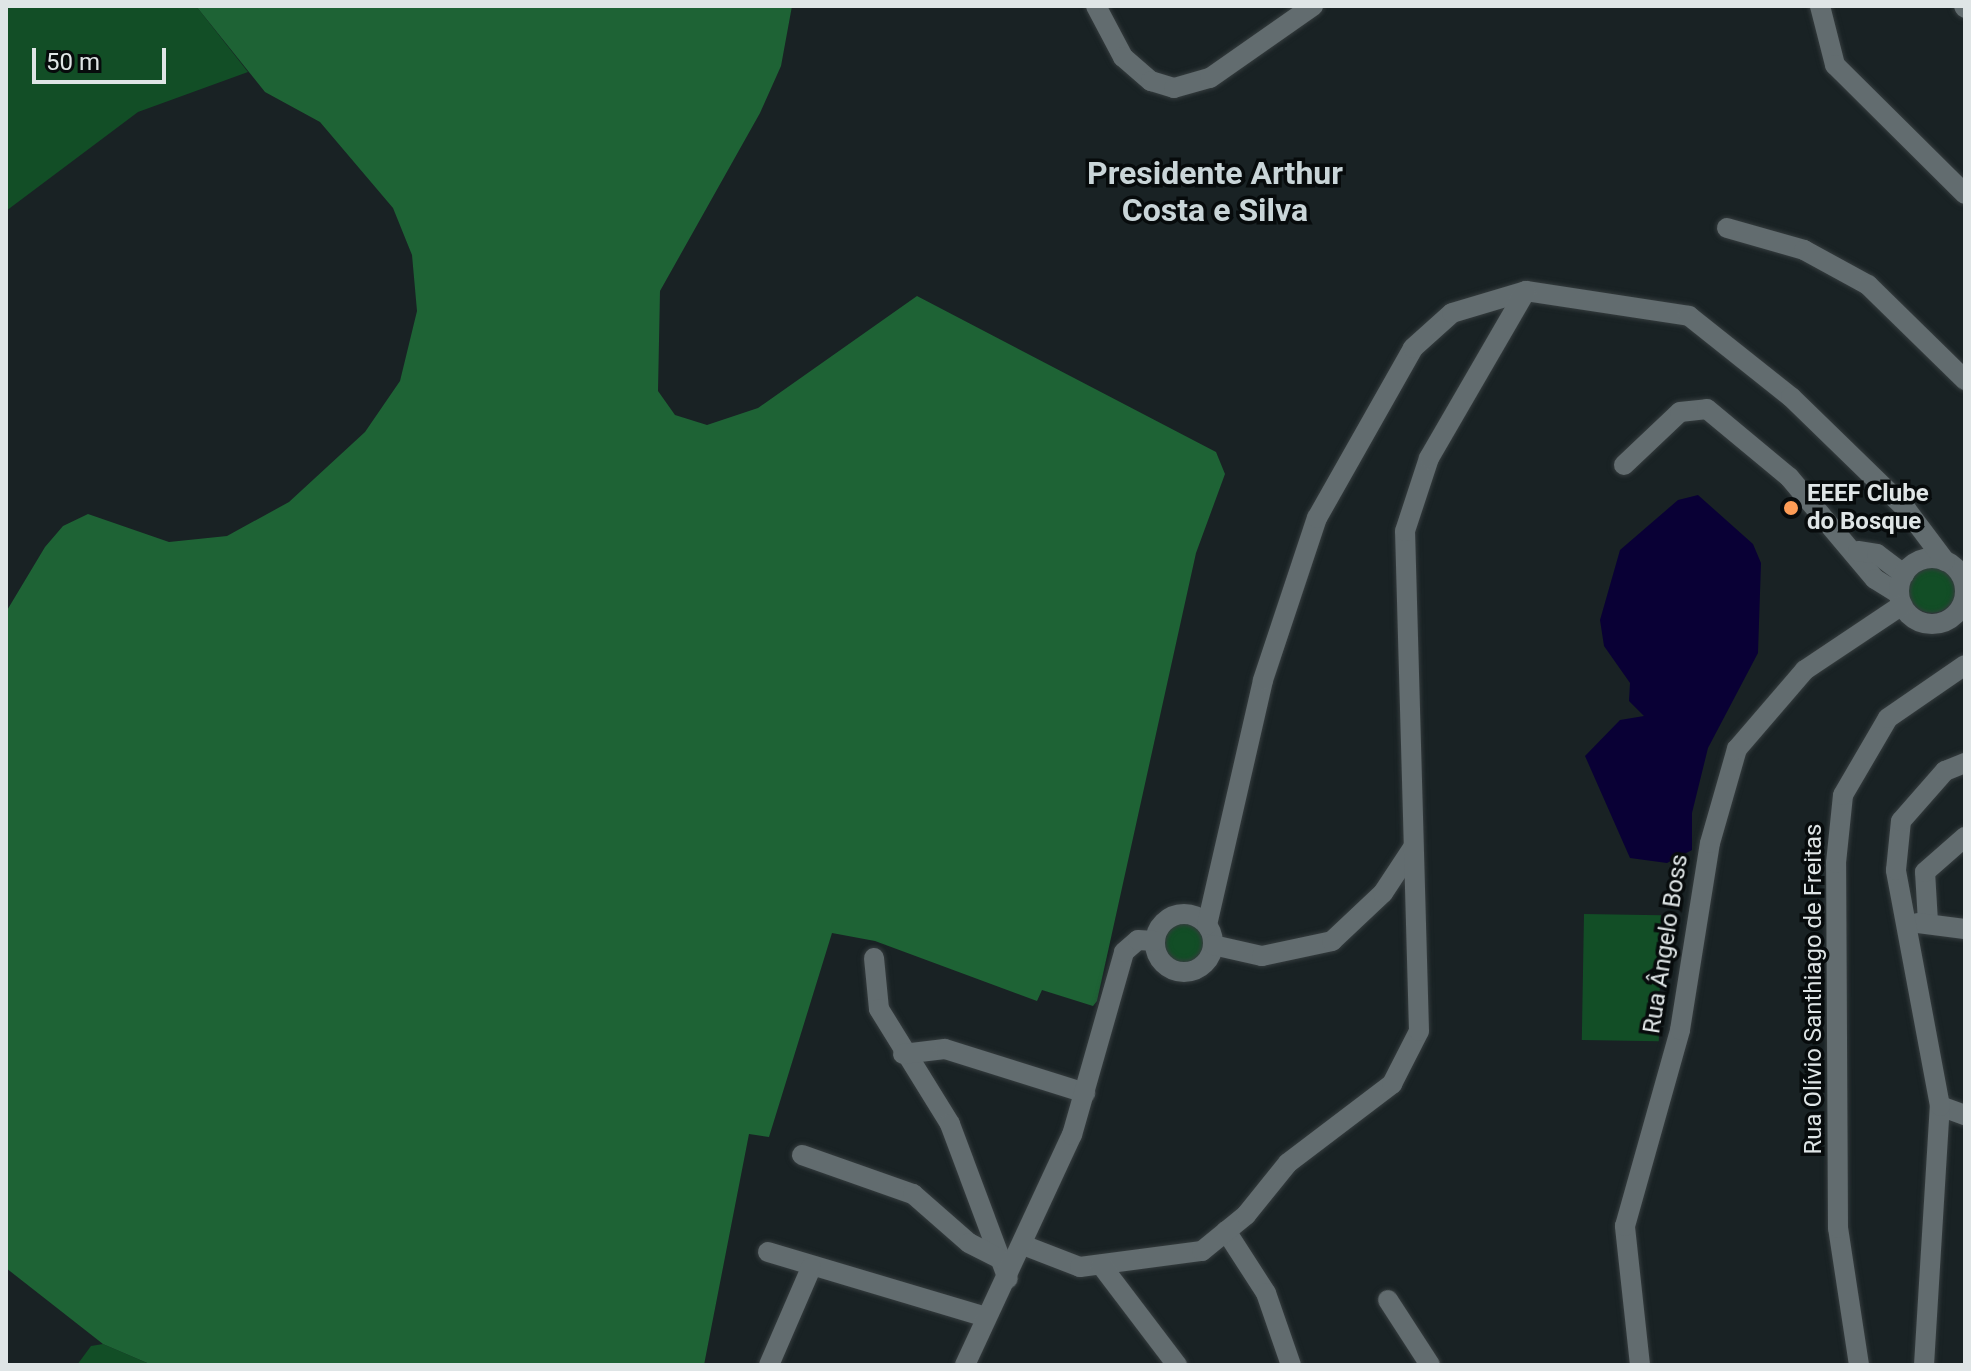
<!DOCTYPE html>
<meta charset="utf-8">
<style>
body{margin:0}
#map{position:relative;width:1971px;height:1371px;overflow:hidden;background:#192224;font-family:Roboto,sans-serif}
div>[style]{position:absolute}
.green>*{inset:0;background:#124e26;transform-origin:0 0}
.round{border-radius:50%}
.forest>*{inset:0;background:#1e6335}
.water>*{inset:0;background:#090035}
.roads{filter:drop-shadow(0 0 2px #353c3e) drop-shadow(0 0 2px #353c3e)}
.minor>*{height:20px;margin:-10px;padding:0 10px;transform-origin:10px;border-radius:10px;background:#626c6f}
.minor>.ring{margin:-10px;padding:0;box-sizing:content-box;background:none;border:20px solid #626c6f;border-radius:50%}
.dots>*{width:22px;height:22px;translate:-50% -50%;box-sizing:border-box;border:4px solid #070b0c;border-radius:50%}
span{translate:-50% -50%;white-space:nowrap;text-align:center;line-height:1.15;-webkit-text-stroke:7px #070b0c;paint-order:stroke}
.poi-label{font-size:24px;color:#dfe5e6;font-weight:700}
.left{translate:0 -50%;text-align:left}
.street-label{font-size:24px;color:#dfe5e6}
.district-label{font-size:32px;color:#c9d5d8;font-weight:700}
.frame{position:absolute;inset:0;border:8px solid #dfe5e6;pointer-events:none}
.scale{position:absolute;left:32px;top:48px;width:134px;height:36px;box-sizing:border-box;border:4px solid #dfe5e6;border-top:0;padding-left:10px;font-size:24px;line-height:28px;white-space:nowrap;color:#dfe5e6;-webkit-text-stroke:6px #070b0c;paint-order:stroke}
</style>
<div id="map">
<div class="green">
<i style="clip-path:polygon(6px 6px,196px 6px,248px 72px,138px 112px,6px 211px)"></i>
<i class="round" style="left:1908px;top:565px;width:48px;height:48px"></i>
<i style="left:1584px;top:914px;width:77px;height:126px;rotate:1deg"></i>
<i class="round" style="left:1164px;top:923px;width:40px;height:40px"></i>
<i style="clip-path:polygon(103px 1344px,152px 1365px,77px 1365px,91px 1346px)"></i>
</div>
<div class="forest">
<i style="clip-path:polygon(196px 6px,792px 6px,781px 66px,760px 113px,660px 291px,658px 391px,675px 415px,707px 425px,758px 408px,917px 296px,1216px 452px,1225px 474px,1196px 553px,1097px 1001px,1093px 1006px,1042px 990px,1037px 1001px,875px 941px,832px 933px,769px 1137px,749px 1134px,704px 1365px,152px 1365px,103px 1344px,6px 1268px,6px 612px,45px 547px,63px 526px,88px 514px,169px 542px,227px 536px,289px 502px,365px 432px,400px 381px,417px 311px,412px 255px,393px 208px,320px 122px,265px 92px)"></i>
</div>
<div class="water">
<i style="clip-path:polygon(1698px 495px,1753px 544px,1761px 563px,1758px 653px,1708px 748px,1692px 813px,1692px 850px,1667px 863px,1630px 858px,1585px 756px,1620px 720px,1644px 716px,1629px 701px,1630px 683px,1604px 646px,1600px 620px,1620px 550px,1678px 500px)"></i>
</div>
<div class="roads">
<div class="minor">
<i style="left:1096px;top:6px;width:58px;rotate:62.1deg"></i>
<i style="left:1123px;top:57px;width:37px;rotate:41deg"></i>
<i style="left:1151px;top:81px;width:24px;rotate:17deg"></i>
<i style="left:1174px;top:88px;width:37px;rotate:-16deg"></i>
<i style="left:1210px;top:78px;width:126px;rotate:-35deg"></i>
<i style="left:1820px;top:6px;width:61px;rotate:75.7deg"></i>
<i style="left:1835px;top:65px;width:183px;rotate:44.8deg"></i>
<i style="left:1964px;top:6px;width:2px;rotate:63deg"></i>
<i style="left:1727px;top:228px;width:80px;rotate:15.9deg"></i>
<i style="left:1804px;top:250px;width:73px;rotate:28.7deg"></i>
<i style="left:1868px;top:285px;width:136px;rotate:44.4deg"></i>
<i style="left:1624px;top:465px;width:77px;rotate:-43.4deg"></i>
<i style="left:1680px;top:412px;width:27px;rotate:-6deg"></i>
<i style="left:1707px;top:409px;width:107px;rotate:39.7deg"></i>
<i style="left:1789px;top:477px;width:133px;rotate:49.9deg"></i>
<i style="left:1875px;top:579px;width:28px;rotate:32deg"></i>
<i style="left:1858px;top:551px;width:19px;rotate:9deg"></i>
<i style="left:1877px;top:554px;width:34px;rotate:37deg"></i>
<i class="ring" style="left:1899px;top:558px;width:46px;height:46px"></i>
<i class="ring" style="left:1155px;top:914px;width:38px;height:38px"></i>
<i style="left:1928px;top:922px;width:50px;rotate:-93.4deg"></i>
<i style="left:1925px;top:872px;width:53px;rotate:-41.2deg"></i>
<i style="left:1918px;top:923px;width:47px;rotate:7.3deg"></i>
<i style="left:1207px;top:925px;width:251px;rotate:-77.1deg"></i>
<i style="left:1263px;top:680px;width:171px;rotate:-71.6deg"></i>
<i style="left:1317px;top:518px;width:195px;rotate:-60.5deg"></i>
<i style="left:1413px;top:348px;width:52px;rotate:-41.9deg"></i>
<i style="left:1452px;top:313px;width:77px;rotate:-16.6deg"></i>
<i style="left:1526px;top:291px;width:165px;rotate:8.7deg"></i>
<i style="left:1689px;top:316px;width:130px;rotate:38.5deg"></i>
<i style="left:1791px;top:397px;width:161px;rotate:44.2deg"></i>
<i style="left:1906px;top:509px;width:65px;rotate:53.1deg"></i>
<i style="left:1213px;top:945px;width:50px;rotate:12.7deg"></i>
<i style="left:1262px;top:956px;width:72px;rotate:-12.1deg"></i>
<i style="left:1332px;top:941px;width:70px;rotate:-43.3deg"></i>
<i style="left:1383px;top:893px;width:53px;rotate:-56.6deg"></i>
<i style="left:874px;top:958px;width:51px;rotate:84.4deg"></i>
<i style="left:879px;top:1009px;width:135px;rotate:58.3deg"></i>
<i style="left:950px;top:1124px;width:165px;rotate:69.5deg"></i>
<i style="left:903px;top:1054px;width:42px;rotate:-6.8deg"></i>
<i style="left:945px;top:1049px;width:147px;rotate:17.4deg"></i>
<i style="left:1940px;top:1106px;width:27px;rotate:20deg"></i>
<i style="left:802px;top:1155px;width:118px;rotate:19.4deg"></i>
<i style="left:913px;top:1194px;width:74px;rotate:41.2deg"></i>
<i style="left:969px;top:1243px;width:35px;rotate:27deg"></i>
<i style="left:1226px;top:1231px;width:74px;rotate:57.2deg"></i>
<i style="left:1266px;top:1293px;width:76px;rotate:70.9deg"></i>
<i style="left:1023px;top:1245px;width:61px;rotate:21.1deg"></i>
<i style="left:1080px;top:1267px;width:123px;rotate:-7.5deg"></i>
<i style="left:1202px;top:1251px;width:57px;rotate:-39.3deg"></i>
<i style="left:1246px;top:1215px;width:67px;rotate:-51.1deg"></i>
<i style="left:1288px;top:1163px;width:131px;rotate:-37.2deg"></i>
<i style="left:1392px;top:1084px;width:59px;rotate:-63deg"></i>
<i style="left:1419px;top:1031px;width:500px;rotate:-91.6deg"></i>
<i style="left:1405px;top:531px;width:77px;rotate:-71.8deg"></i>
<i style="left:1429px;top:458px;width:193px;rotate:-59.9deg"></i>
<i style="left:768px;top:1252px;width:227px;rotate:16.6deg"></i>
<i style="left:1101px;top:1265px;width:126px;rotate:52.8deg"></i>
<i style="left:1388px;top:1300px;width:77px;rotate:57.1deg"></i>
<i style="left:769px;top:1365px;width:106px;rotate:-66.6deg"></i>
<i style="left:965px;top:1365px;width:254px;rotate:-65.1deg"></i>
<i style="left:1072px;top:1135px;width:190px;rotate:-74.1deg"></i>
<i style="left:1124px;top:952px;width:18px;rotate:-41deg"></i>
<i style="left:1138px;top:940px;width:17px;rotate:3deg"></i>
<i style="left:1640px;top:1365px;width:140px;rotate:-96.2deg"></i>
<i style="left:1625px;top:1226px;width:204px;rotate:-74.3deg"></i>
<i style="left:1680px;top:1030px;width:189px;rotate:-80.9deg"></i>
<i style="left:1710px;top:843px;width:98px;rotate:-74deg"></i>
<i style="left:1737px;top:749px;width:104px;rotate:-49.3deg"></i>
<i style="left:1805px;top:670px;width:117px;rotate:-33.8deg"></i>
<i style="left:1859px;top:1365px;width:139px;rotate:-98.7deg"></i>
<i style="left:1838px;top:1228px;width:365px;rotate:-90.3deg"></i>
<i style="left:1836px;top:863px;width:68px;rotate:-84.1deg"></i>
<i style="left:1843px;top:795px;width:89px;rotate:-59.7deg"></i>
<i style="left:1888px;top:718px;width:93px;rotate:-34.5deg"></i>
<i style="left:1924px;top:1365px;width:259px;rotate:-86.5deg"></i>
<i style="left:1940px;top:1106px;width:240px;rotate:-100.6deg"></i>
<i style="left:1896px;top:870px;width:49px;rotate:-84.2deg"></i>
<i style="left:1901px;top:821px;width:67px;rotate:-48.7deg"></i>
<i style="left:1945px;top:771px;width:22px;rotate:-22deg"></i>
</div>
</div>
<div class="dots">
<i style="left:1791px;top:508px;background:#fd9c56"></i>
</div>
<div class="poi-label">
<span class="left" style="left:1807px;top:508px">EEEF Clube<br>do Bosque</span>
</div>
<div class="street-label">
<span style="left:1666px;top:944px;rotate:-81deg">Rua Ângelo Boss</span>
<span style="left:1814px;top:989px;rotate:-90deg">Rua Olívio Santhiago de Freitas</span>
</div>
<div class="district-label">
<span style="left:1215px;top:192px">Presidente Arthur<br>Costa e Silva</span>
</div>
<div class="frame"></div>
<div class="scale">50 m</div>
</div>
